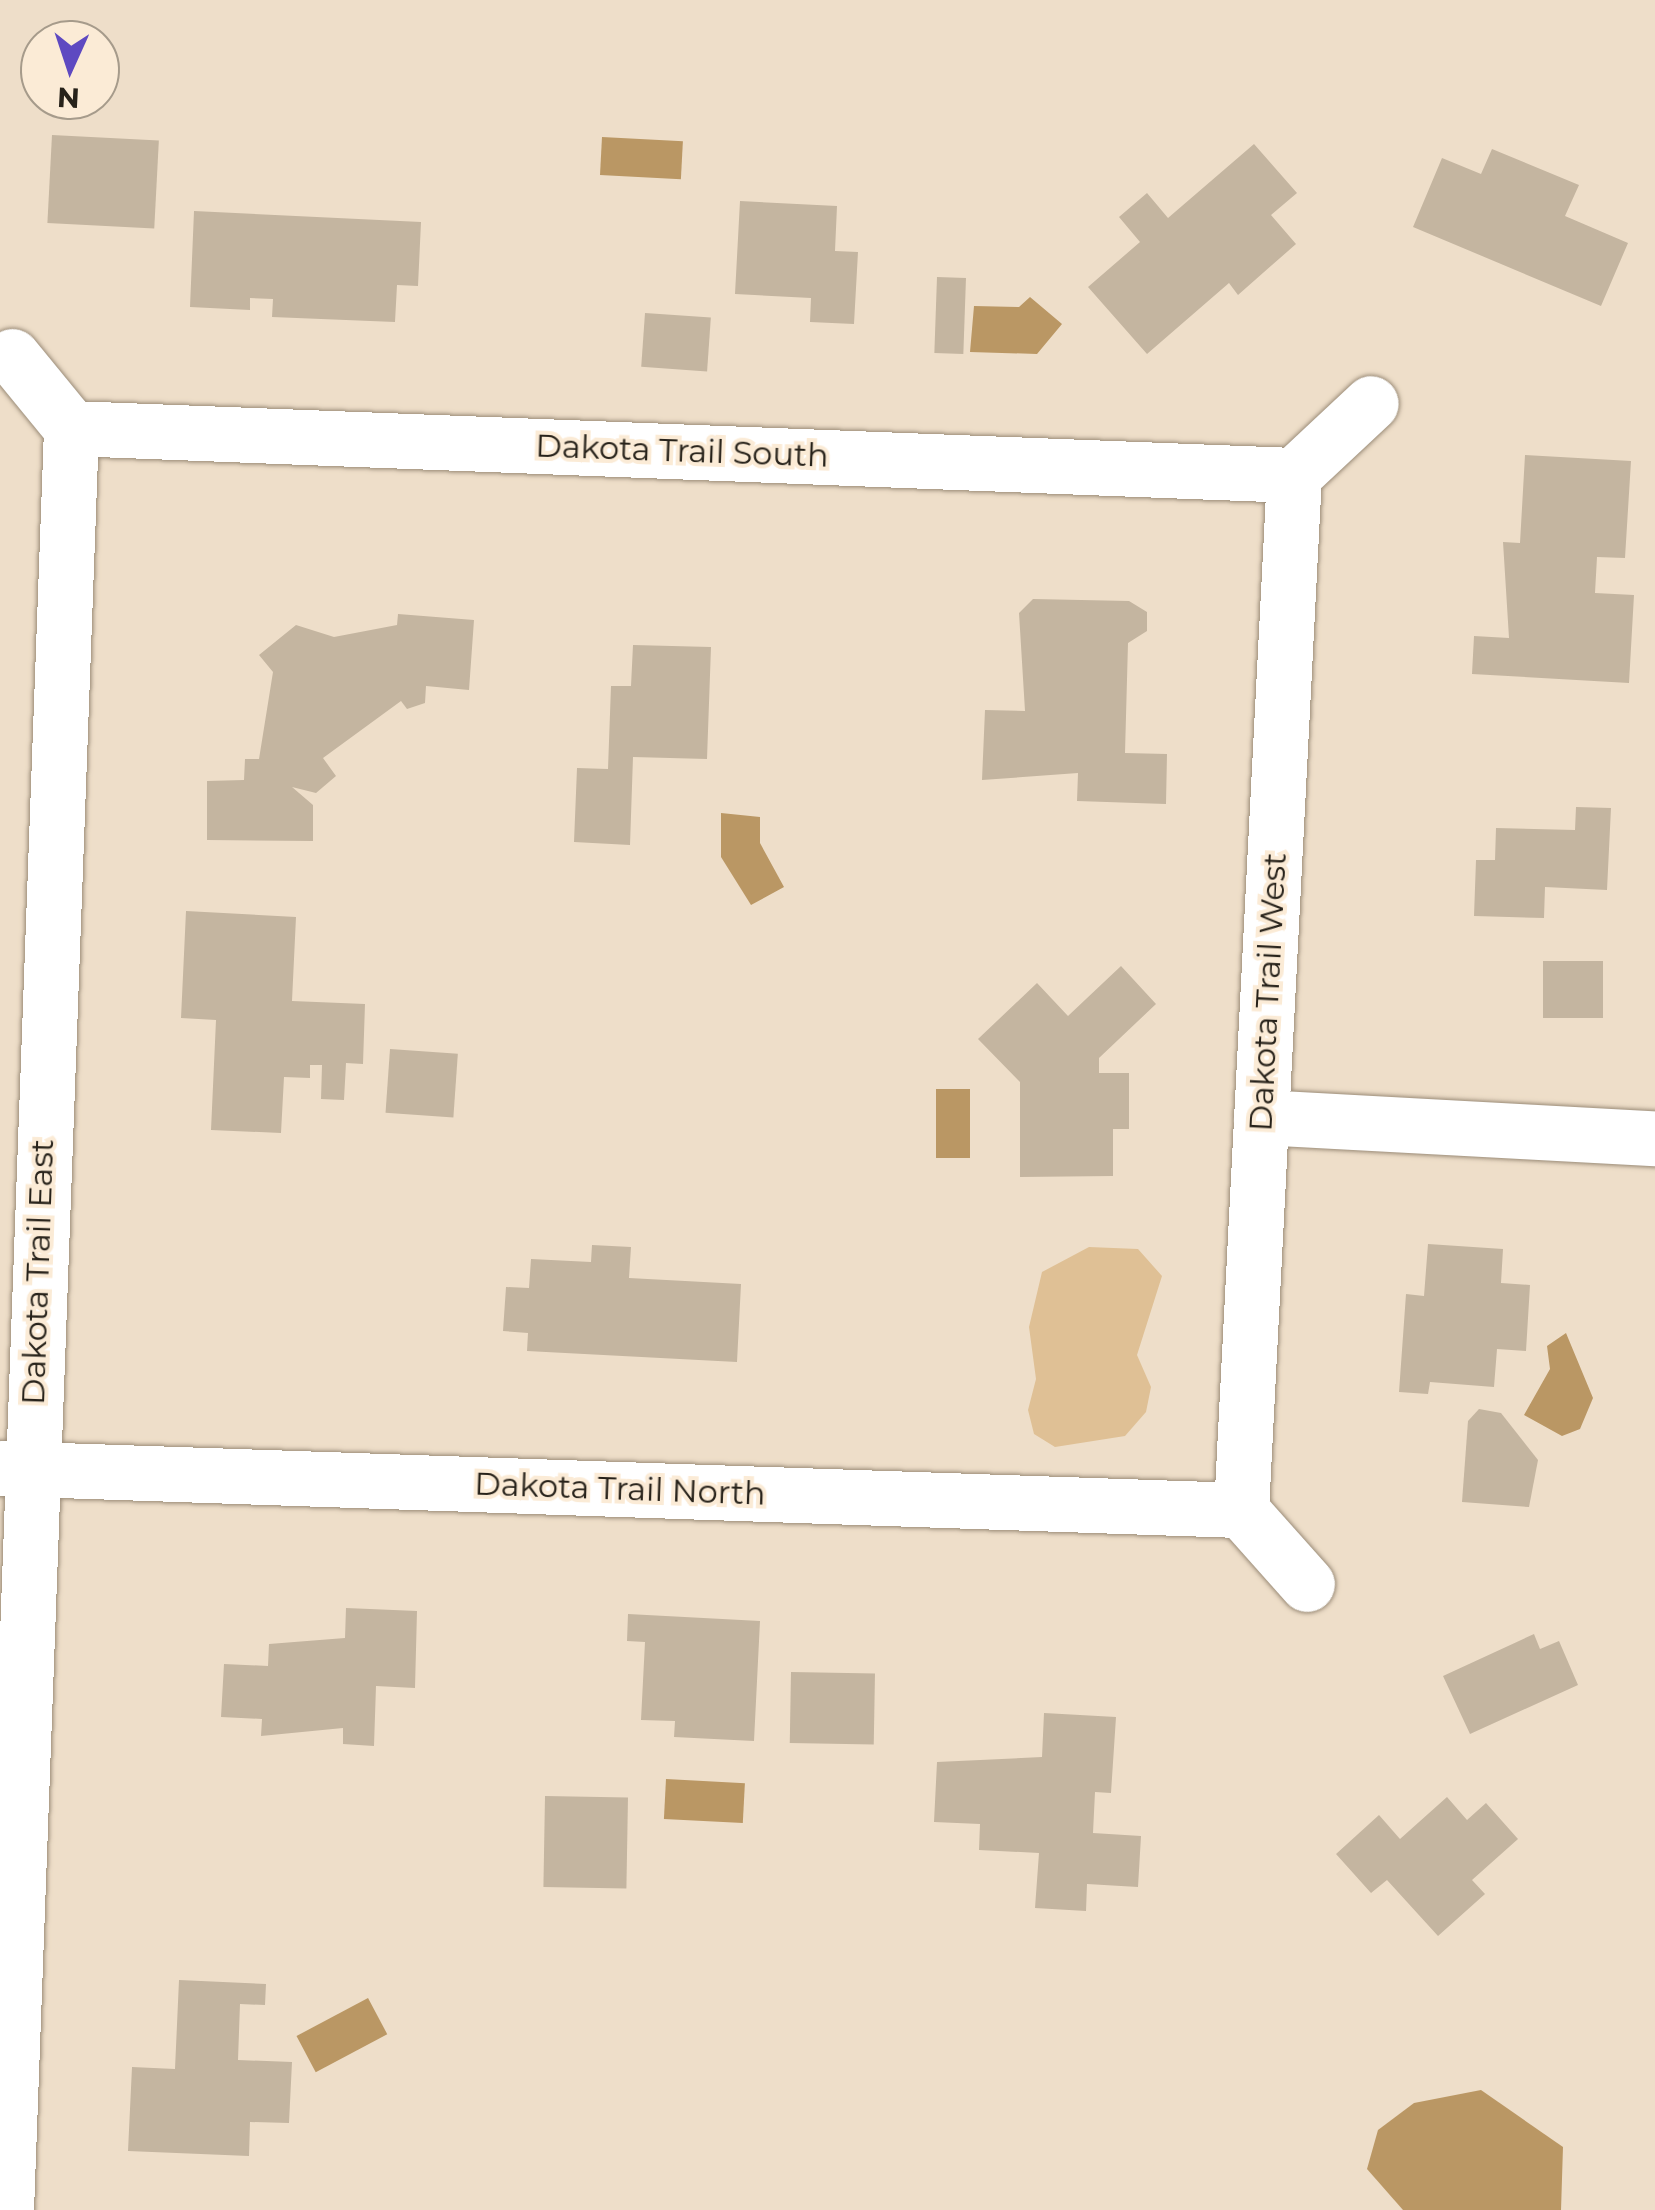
<!DOCTYPE html>
<style>
body{margin:0}
#map{position:relative;width:1655px;height:2210px;overflow:hidden;background:#eedec9;font-family:Montserrat,sans-serif}
div>[style]{position:absolute}
.green>*{inset:0;background:#dfc095}
.water>*{inset:0;background:#ba9764;transform-origin:0 0}
.building>*{inset:0;background:#c4b5a0;transform-origin:0 0}
.roads{filter:drop-shadow(0 0 2px #9b8c78) drop-shadow(0 0 2px #9b8c78)}
.minor>*{height:55px;margin:-27.5px;padding:0 27.5px;transform-origin:27.5px;border-radius:27.5px;background:#fff}
span{translate:-50% -50%;white-space:nowrap;text-align:center;line-height:1.15;-webkit-text-stroke:8px #fbebd6;paint-order:stroke}
.street-label{font-size:32px;color:#27221a}
.north{position:absolute;left:20px;top:20px;width:100px;height:100px;box-sizing:border-box;background:#fbebd6;border:2px solid #a69b8b;border-radius:50%;rotate:183deg;font-size:28px;font-weight:700;line-height:40px;text-align:center;color:#27221a}
.north::after{content:'';display:block;margin:auto;width:35px;height:45px;background:#5e49c1;clip-path:polygon(50% 0,100% 100%,50% 72%,0 100%)}
</style>
<div id="map">
<div class="green">
<i style="clip-path:polygon(1089px 1247px,1138px 1249px,1162px 1276px,1137px 1355px,1151px 1387px,1146px 1412px,1125px 1436px,1055px 1447px,1034px 1434px,1028px 1410px,1036px 1379px,1029px 1327px,1042px 1272px)"></i>
</div>
<div class="water">
<i style="left:602px;top:137px;width:81px;height:38px;rotate:3deg"></i>
<i style="clip-path:polygon(1030px 297px,1062px 324px,1037px 354px,970px 352px,974px 306px,1019px 307px)"></i>
<i style="clip-path:polygon(721px 813px,760px 817px,760px 843px,784px 887px,751px 905px,721px 857px)"></i>
<i style="left:936px;top:1089px;width:34px;height:69px"></i>
<i style="clip-path:polygon(1566px 1333px,1593px 1398px,1580px 1429px,1562px 1436px,1524px 1415px,1550px 1369px,1547px 1346px)"></i>
<i style="left:666px;top:1779px;width:79px;height:40px;rotate:3deg"></i>
<i style="left:368px;top:1998px;width:41px;height:81px;rotate:62deg"></i>
<i style="clip-path:polygon(1481px 2090px,1563px 2147px,1561px 2210px,1403px 2210px,1367px 2169px,1378px 2130px,1414px 2103px)"></i>
</div>
<div class="building">
<i style="left:52px;top:135px;width:107px;height:88px;rotate:3deg"></i>
<i style="clip-path:polygon(1254px 144px,1297px 193px,1271px 215px,1296px 244px,1238px 295px,1229px 283px,1147px 354px,1088px 287px,1140px 242px,1119px 217px,1147px 193px,1168px 218px)"></i>
<i style="clip-path:polygon(1492px 149px,1579px 185px,1565px 216px,1628px 243px,1601px 306px,1413px 227px,1442px 158px,1481px 174px)"></i>
<i style="clip-path:polygon(740px 201px,837px 206px,835px 251px,858px 252px,854px 324px,810px 322px,811px 298px,735px 294px)"></i>
<i style="clip-path:polygon(194px 211px,421px 222px,418px 286px,397px 285px,395px 322px,272px 317px,273px 299px,250px 298px,250px 310px,190px 307px)"></i>
<i style="left:937px;top:277px;width:29px;height:76px;rotate:2deg"></i>
<i style="left:645px;top:313px;width:66px;height:54px;rotate:4deg"></i>
<i style="clip-path:polygon(1525px 455px,1631px 461px,1625px 558px,1597px 557px,1595px 593px,1634px 595px,1629px 683px,1472px 674px,1474px 636px,1509px 638px,1503px 542px,1520px 543px)"></i>
<i style="clip-path:polygon(1033px 599px,1129px 601px,1147px 612px,1147px 631px,1128px 643px,1125px 753px,1167px 754px,1166px 804px,1077px 801px,1078px 773px,982px 780px,985px 710px,1025px 711px,1019px 613px)"></i>
<i style="clip-path:polygon(398px 614px,474px 620px,469px 690px,426px 686px,425px 703px,407px 709px,401px 701px,323px 758px,336px 776px,316px 793px,292px 787px,313px 805px,313px 841px,207px 840px,207px 781px,244px 780px,245px 759px,259px 759px,273px 672px,259px 655px,296px 625px,334px 637px,397px 625px)"></i>
<i style="clip-path:polygon(633px 645px,711px 647px,707px 759px,633px 757px,630px 845px,574px 842px,577px 768px,608px 769px,611px 686px,631px 686px)"></i>
<i style="clip-path:polygon(1576px 807px,1611px 808px,1607px 890px,1545px 887px,1544px 918px,1474px 916px,1476px 860px,1495px 860px,1496px 828px,1575px 830px)"></i>
<i style="clip-path:polygon(186px 911px,296px 917px,292px 1001px,365px 1004px,363px 1064px,346px 1063px,344px 1100px,321px 1099px,322px 1065px,310px 1065px,310px 1078px,284px 1077px,281px 1133px,211px 1130px,216px 1020px,181px 1018px)"></i>
<i style="left:1543px;top:961px;width:60px;height:57px"></i>
<i style="clip-path:polygon(1121px 966px,1156px 1004px,1099px 1058px,1099px 1073px,1129px 1073px,1129px 1129px,1113px 1129px,1113px 1176px,1020px 1177px,1020px 1082px,978px 1039px,1037px 983px,1068px 1016px)"></i>
<i style="left:390px;top:1049px;width:68px;height:64px;rotate:4deg"></i>
<i style="clip-path:polygon(1428px 1244px,1503px 1249px,1501px 1283px,1530px 1285px,1526px 1351px,1497px 1349px,1494px 1387px,1430px 1382px,1428px 1394px,1399px 1392px,1406px 1294px,1424px 1296px)"></i>
<i style="clip-path:polygon(592px 1245px,631px 1247px,629px 1278px,741px 1284px,737px 1362px,527px 1351px,528px 1333px,503px 1331px,506px 1287px,529px 1288px,531px 1259px,591px 1262px)"></i>
<i style="clip-path:polygon(1479px 1409px,1501px 1413px,1538px 1460px,1529px 1507px,1462px 1502px,1468px 1421px)"></i>
<i style="clip-path:polygon(346px 1608px,417px 1611px,415px 1688px,376px 1686px,374px 1746px,343px 1744px,343px 1728px,261px 1736px,262px 1719px,221px 1717px,224px 1664px,268px 1666px,269px 1644px,345px 1638px)"></i>
<i style="clip-path:polygon(628px 1614px,760px 1621px,754px 1741px,674px 1737px,675px 1721px,641px 1720px,645px 1642px,627px 1641px)"></i>
<i style="clip-path:polygon(1534px 1634px,1540px 1649px,1559px 1641px,1578px 1685px,1470px 1734px,1443px 1676px)"></i>
<i style="left:791px;top:1672px;width:84px;height:71px;rotate:1deg"></i>
<i style="clip-path:polygon(1044px 1713px,1116px 1717px,1111px 1793px,1095px 1792px,1093px 1833px,1141px 1836px,1138px 1887px,1087px 1884px,1086px 1911px,1035px 1908px,1039px 1853px,979px 1850px,980px 1824px,934px 1822px,937px 1762px,1042px 1757px)"></i>
<i style="left:545px;top:1796px;width:83px;height:91px;rotate:1deg"></i>
<i style="clip-path:polygon(1447px 1797px,1467px 1820px,1486px 1803px,1518px 1839px,1472px 1880px,1485px 1894px,1438px 1936px,1387px 1880px,1371px 1893px,1336px 1854px,1379px 1815px,1400px 1839px)"></i>
<i style="clip-path:polygon(179px 1980px,266px 1984px,265px 2005px,240px 2004px,238px 2060px,292px 2062px,289px 2123px,250px 2122px,249px 2156px,128px 2151px,132px 2067px,175px 2069px)"></i>
</div>
<div class="roads">
<div class="minor">
<i style="left:71px;top:428px;width:1224px;rotate:2.2deg"></i>
<i style="left:1294px;top:475px;width:105px;rotate:-43.1deg"></i>
<i style="left:1261px;top:1117px;width:395px;rotate:3.1deg"></i>
<i style="left:0;top:1468px;width:1242px;rotate:1.94deg"></i>
<i style="left:1241px;top:1510px;width:1036px;rotate:-87.07deg"></i>
<i style="left:1241px;top:1510px;width:99px;rotate:48.3deg"></i>
<i style="left:6px;top:2210px;width:1783px;rotate:-87.91deg"></i>
<i style="left:71px;top:428px;width:93px;rotate:-129.3deg"></i>
</div>
</div>
<div class="street-label">
<span style="left:682px;top:451px;rotate:2deg">Dakota Trail South</span>
<span style="left:1268px;top:992px;rotate:-87deg">Dakota Trail West</span>
<span style="left:38px;top:1272px;rotate:-88deg">Dakota Trail East</span>
<span style="left:620px;top:1489px;rotate:2deg">Dakota Trail North</span>
</div>
<div class="north">N</div>
</div>
